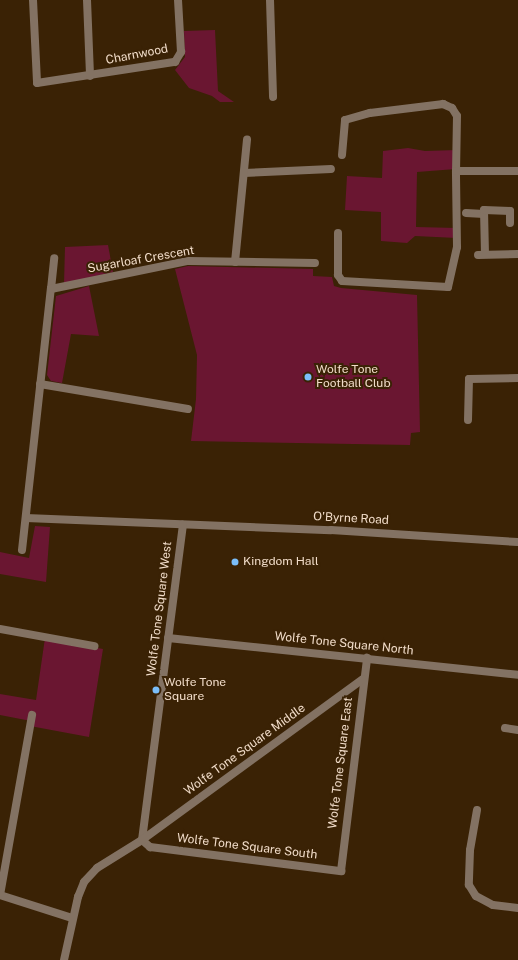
<!DOCTYPE html>
<style>
body{margin:0}
#map{position:relative;width:518px;height:960px;overflow:hidden;background:#3a2205;font-family:"Public Sans",sans-serif}
div>[style]{position:absolute}
.green>*{inset:0;background:#6a1631}
.minor>*{height:8px;margin:-4px;padding:0 4px;transform-origin:4px;border-radius:4px;background:#837263}
.dots>*{width:11px;height:11px;translate:-50% -50%;box-sizing:border-box;border:2px solid #3a2205;border-radius:50%}
span{translate:-50% -50%;white-space:nowrap;text-align:center;line-height:1.15;-webkit-text-stroke:4px #3a2205;paint-order:stroke}
.street-label{font-size:12px;color:#f1dcc9}
.poi-label{font-size:12px;color:#f1dcc9}
.left{translate:0 -50%;text-align:left}
</style>
<div id="map">
<div class="green">
<i style="clip-path:polygon(215px 30px,218px 91px,234px 102px,220px 102px,212px 96px,189px 88px,175px 70px,185px 57px,184px 31px)"></i>
<i style="clip-path:polygon(408px 148px,425px 151px,457px 150px,456px 169px,417px 172px,416px 227px,457px 228px,457px 238px,415px 236px,407px 243px,381px 241px,381px 212px,345px 210px,347px 176px,382px 178px,383px 151px)"></i>
<i style="clip-path:polygon(108px 245px,113px 272px,64px 284px,65px 247px)"></i>
<i style="clip-path:polygon(188px 266px,313px 269px,313px 276px,332px 277px,334px 286px,341px 288px,417px 295px,420px 432px,411px 433px,410px 445px,191px 441px,196px 399px,197px 355px,175px 269px)"></i>
<i style="clip-path:polygon(89px 286px,99px 336px,71px 334px,62px 383px,51px 381px,47px 375px,56px 296px)"></i>
<i style="clip-path:polygon(35px 526px,50px 527px,46px 582px,0 574px,0 552px,29px 558px)"></i>
<i style="clip-path:polygon(45px 638px,103px 649px,89px 737px,30px 726px,31px 721px,0 715px,0 694px,36px 700px)"></i>
</div>
<div class="minor">
<i style="left:33px;top:0;width:83px;rotate:87.2deg"></i>
<i style="left:37px;top:83px;width:140px;rotate:-8.7deg"></i>
<i style="left:175px;top:62px;width:12px;rotate:-59deg"></i>
<i style="left:181px;top:52px;width:52px;rotate:-93.3deg"></i>
<i style="left:87px;top:0;width:76px;rotate:87.7deg"></i>
<i style="left:270px;top:0;width:97px;rotate:88.2deg"></i>
<i style="left:342px;top:155px;width:35px;rotate:-85deg"></i>
<i style="left:345px;top:120px;width:26px;rotate:-16deg"></i>
<i style="left:370px;top:113px;width:74px;rotate:-7deg"></i>
<i style="left:443px;top:104px;width:10px;rotate:24deg"></i>
<i style="left:452px;top:108px;width:9px;rotate:58deg"></i>
<i style="left:457px;top:116px;width:55px;rotate:91deg"></i>
<i style="left:244px;top:173px;width:87px;rotate:-2.6deg"></i>
<i style="left:466px;top:213px;width:18px;rotate:3deg"></i>
<i style="left:338px;top:233px;width:42px;rotate:90deg"></i>
<i style="left:338px;top:275px;width:7px;rotate:56deg"></i>
<i style="left:342px;top:281px;width:106px;rotate:3.2deg"></i>
<i style="left:448px;top:287px;width:41px;rotate:-77.3deg"></i>
<i style="left:457px;top:247px;width:76px;rotate:-90.8deg"></i>
<i style="left:456px;top:171px;width:62px"></i>
<i style="left:485px;top:254px;width:44px;rotate:-91.3deg"></i>
<i style="left:484px;top:210px;width:26px;rotate:2deg"></i>
<i style="left:510px;top:211px;width:12px;rotate:90deg"></i>
<i style="left:478px;top:255px;width:40px;rotate:-1.4deg"></i>
<i style="left:235px;top:262px;width:123px;rotate:-84.4deg"></i>
<i style="left:51px;top:289px;width:31px;rotate:-84deg"></i>
<i style="left:40px;top:384px;width:150px;rotate:9.6deg"></i>
<i style="left:468px;top:420px;width:41px;rotate:-88.6deg"></i>
<i style="left:469px;top:379px;width:49px;rotate:-1.2deg"></i>
<i style="left:26px;top:518px;width:305px;rotate:2.3deg"></i>
<i style="left:331px;top:530px;width:187px;rotate:3.7deg"></i>
<i style="left:22px;top:550px;width:263px;rotate:-83.7deg"></i>
<i style="left:51px;top:289px;width:140px;rotate:-11.6deg"></i>
<i style="left:188px;top:261px;width:127px;rotate:0.9deg"></i>
<i style="left:0;top:629px;width:96px;rotate:10.3deg"></i>
<i style="left:168px;top:638px;width:352px;rotate:6deg"></i>
<i style="left:505px;top:728px;width:13px;rotate:9deg"></i>
<i style="left:477px;top:810px;width:41px;rotate:99.9deg"></i>
<i style="left:470px;top:850px;width:35px;rotate:92deg"></i>
<i style="left:469px;top:885px;width:13px;rotate:58deg"></i>
<i style="left:476px;top:896px;width:19px;rotate:28deg"></i>
<i style="left:493px;top:905px;width:25px;rotate:7deg"></i>
<i style="left:142px;top:840px;width:11px;rotate:41deg"></i>
<i style="left:150px;top:847px;width:193px;rotate:7.2deg"></i>
<i style="left:341px;top:871px;width:215px;rotate:-83deg"></i>
<i style="left:142px;top:840px;width:318px;rotate:-82.6deg"></i>
<i style="left:0;top:895px;width:183px;rotate:-79.9deg"></i>
<i style="left:0;top:895px;width:76px;rotate:17.7deg"></i>
<i style="left:64px;top:960px;width:65px;rotate:-77.5deg"></i>
<i style="left:78px;top:897px;width:16px;rotate:-68deg"></i>
<i style="left:84px;top:882px;width:19px;rotate:-47deg"></i>
<i style="left:97px;top:868px;width:53px;rotate:-31.9deg"></i>
<i style="left:142px;top:840px;width:273px;rotate:-36.1deg"></i>
</div>
<div class="dots">
<i style="left:308px;top:377px;background:#7bbef9"></i>
<i style="left:235px;top:562px;background:#7bbef9"></i>
<i style="left:156px;top:690px;background:#7bbef9"></i>
</div>
<div class="street-label">
<span style="left:137px;top:55px;rotate:-11deg">Charnwood</span>
<span style="left:141px;top:260px;rotate:-10deg">Sugarloaf Crescent</span>
<span style="left:351px;top:519px;rotate:3deg">O'Byrne Road</span>
<span style="left:160px;top:609px;rotate:-83deg">Wolfe Tone Square West</span>
<span style="left:344px;top:644px;rotate:6deg">Wolfe Tone Square North</span>
<span style="left:245px;top:750px;rotate:-36deg">Wolfe Tone Square Middle</span>
<span style="left:341px;top:763px;rotate:-83deg">Wolfe Tone Square East</span>
<span style="left:247px;top:847px;rotate:7deg">Wolfe Tone Square South</span>
</div>
<div class="poi-label">
<span class="left" style="left:316px;top:377px">Wolfe Tone<br>Football Club</span>
<span class="left" style="left:243px;top:562px">Kingdom Hall</span>
<span class="left" style="left:164px;top:690px">Wolfe Tone<br>Square</span>
</div>
</div>
